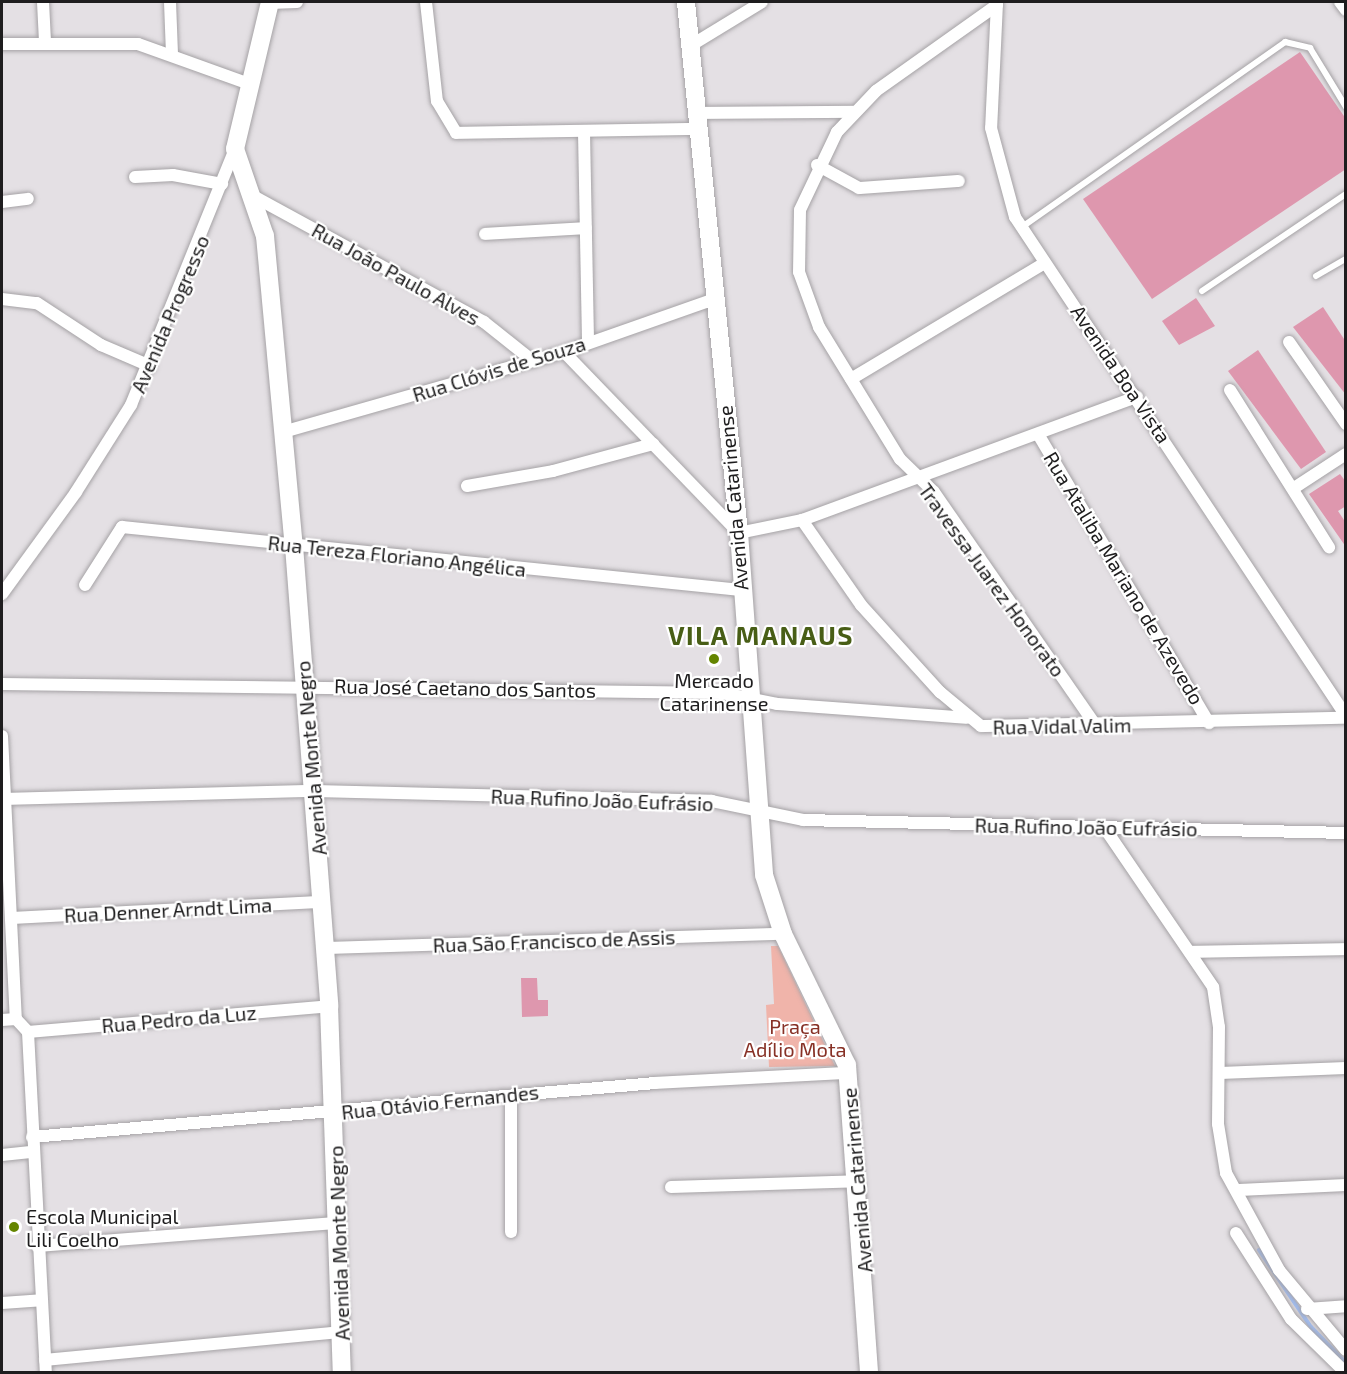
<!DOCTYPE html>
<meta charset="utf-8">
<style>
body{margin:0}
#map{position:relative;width:1347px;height:1374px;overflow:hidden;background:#e4e0e4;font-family:"Exo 2",sans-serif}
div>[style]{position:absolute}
.green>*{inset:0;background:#f0b4aa}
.stream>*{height:4px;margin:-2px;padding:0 2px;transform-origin:2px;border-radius:2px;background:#9fbef8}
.building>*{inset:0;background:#de97ae}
.roads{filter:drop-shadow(0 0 2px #a5a2a5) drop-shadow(0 0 2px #a5a2a5)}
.lane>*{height:6px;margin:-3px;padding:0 3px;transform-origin:3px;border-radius:3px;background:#fff}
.street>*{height:12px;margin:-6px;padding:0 6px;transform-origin:6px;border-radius:6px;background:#fff}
.secondary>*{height:18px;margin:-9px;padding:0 9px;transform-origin:9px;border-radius:9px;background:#fff}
.dots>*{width:16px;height:16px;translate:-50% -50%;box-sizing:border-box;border:3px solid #fff;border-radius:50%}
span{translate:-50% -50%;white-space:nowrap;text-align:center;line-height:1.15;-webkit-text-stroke:4.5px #fff;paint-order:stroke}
.street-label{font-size:20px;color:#1e1d1e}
.poi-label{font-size:20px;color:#1e1d1e}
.left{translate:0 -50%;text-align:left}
.park-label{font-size:20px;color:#873126}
.district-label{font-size:26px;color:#485e16;font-weight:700;letter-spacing:1.5px}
.frame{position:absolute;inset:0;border:3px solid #1e1d1e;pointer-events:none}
</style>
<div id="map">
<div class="green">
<i style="clip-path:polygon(771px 946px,778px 946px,835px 1066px,769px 1067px,766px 1005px,774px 1004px)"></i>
</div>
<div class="stream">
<i style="left:1259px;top:1250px;width:93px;rotate:56deg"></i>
<i style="left:1311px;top:1327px;width:50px;rotate:45.8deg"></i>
</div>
<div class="building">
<i style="clip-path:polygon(1300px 52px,1346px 119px,1346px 169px,1152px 299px,1083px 199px)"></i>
<i style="clip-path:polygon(1196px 298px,1215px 326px,1179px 345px,1162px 321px)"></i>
<i style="clip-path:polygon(1323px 307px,1346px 342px,1346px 395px,1293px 327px)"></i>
<i style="clip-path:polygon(1258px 350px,1326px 452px,1301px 469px,1228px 371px)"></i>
<i style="clip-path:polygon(1340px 474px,1346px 482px,1346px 506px,1338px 511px,1346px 523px,1346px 547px,1309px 494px)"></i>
<i style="clip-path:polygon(521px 978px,537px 978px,538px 1000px,548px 1000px,548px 1016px,522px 1017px)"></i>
</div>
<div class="roads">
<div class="lane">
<i style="left:1022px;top:227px;width:322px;rotate:-35.1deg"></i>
<i style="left:1285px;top:42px;width:26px;rotate:13deg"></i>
<i style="left:1310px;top:48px;width:69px;rotate:58.6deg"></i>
<i style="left:1316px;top:276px;width:34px;rotate:-30deg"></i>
<i style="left:1202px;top:291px;width:174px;rotate:-34deg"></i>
</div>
<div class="street">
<i style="left:43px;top:2px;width:40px;rotate:87.1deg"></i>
<i style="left:170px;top:2px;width:53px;rotate:87.8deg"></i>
<i style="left:426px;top:2px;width:100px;rotate:83.7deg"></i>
<i style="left:437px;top:101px;width:37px;rotate:59deg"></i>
<i style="left:456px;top:133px;width:241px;rotate:-1deg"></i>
<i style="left:1340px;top:2px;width:10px;rotate:53deg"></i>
<i style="left:269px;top:3px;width:28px;rotate:-2deg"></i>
<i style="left:997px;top:3px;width:125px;rotate:92.7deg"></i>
<i style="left:991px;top:128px;width:92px;rotate:74.9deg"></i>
<i style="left:1015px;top:217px;width:599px;rotate:56.44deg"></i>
<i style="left:997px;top:5px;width:148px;rotate:144.6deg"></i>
<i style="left:876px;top:91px;width:57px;rotate:133.6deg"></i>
<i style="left:837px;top:132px;width:86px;rotate:115.4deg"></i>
<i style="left:800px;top:210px;width:62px;rotate:90.9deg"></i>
<i style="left:799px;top:272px;width:59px;rotate:70deg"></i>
<i style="left:819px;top:327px;width:155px;rotate:58.5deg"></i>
<i style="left:900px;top:459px;width:47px;rotate:44.1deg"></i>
<i style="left:934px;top:492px;width:285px;rotate:55.3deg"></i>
<i style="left:2px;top:44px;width:136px"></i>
<i style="left:138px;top:44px;width:118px;rotate:19.8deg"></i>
<i style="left:690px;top:46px;width:84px;rotate:-31.4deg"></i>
<i style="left:695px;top:113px;width:158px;rotate:-0.4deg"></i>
<i style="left:584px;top:132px;width:210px;rotate:88.9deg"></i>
<i style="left:817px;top:165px;width:48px;rotate:28.7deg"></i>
<i style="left:859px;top:188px;width:100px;rotate:-4deg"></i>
<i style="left:135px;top:177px;width:38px;rotate:-3deg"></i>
<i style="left:173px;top:175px;width:50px;rotate:10.4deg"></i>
<i style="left:253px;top:196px;width:263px;rotate:28.6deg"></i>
<i style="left:484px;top:322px;width:63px;rotate:38.5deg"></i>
<i style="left:2px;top:202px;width:26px;rotate:-7deg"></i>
<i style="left:485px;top:234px;width:101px;rotate:-3.4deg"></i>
<i style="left:2px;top:299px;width:35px;rotate:7deg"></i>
<i style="left:37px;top:303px;width:77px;rotate:33.3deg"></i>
<i style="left:101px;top:345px;width:53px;rotate:23.2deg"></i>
<i style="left:1289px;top:342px;width:100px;rotate:55.2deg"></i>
<i style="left:564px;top:352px;width:252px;rotate:46deg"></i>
<i style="left:739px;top:533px;width:64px;rotate:-11.7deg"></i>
<i style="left:802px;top:520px;width:357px;rotate:-20.2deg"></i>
<i style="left:851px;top:379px;width:226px;rotate:-30.9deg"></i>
<i style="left:1230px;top:390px;width:186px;rotate:57.8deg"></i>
<i style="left:283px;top:432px;width:292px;rotate:-15.9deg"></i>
<i style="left:564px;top:352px;width:157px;rotate:-19.4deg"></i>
<i style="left:1038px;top:434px;width:336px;rotate:59.4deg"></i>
<i style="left:467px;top:486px;width:87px;rotate:-9.9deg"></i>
<i style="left:553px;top:471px;width:104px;rotate:-15.1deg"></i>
<i style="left:1294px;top:488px;width:62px;rotate:-33.2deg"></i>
<i style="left:802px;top:520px;width:103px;rotate:55.2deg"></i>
<i style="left:861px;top:605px;width:118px;rotate:47.8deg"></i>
<i style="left:940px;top:692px;width:53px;rotate:39.7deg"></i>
<i style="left:981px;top:726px;width:365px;rotate:-1.3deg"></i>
<i style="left:85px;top:585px;width:69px;rotate:-57.5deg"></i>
<i style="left:122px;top:527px;width:622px;rotate:5.81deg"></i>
<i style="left:2px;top:594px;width:126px;rotate:-54deg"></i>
<i style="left:76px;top:492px;width:103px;rotate:-57.7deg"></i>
<i style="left:131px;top:405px;width:276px;rotate:-67.9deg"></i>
<i style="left:2px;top:684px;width:720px;rotate:0.72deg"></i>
<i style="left:722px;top:693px;width:56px;rotate:11.3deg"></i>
<i style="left:777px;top:704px;width:190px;rotate:4.2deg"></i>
<i style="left:2px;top:736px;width:283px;rotate:87.2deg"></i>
<i style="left:16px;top:1019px;width:18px;rotate:47deg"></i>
<i style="left:28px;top:1032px;width:340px;rotate:87deg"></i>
<i style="left:2px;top:799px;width:313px;rotate:-1.5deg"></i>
<i style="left:315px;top:791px;width:397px;rotate:1.4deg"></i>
<i style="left:712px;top:801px;width:93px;rotate:11.8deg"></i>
<i style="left:803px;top:820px;width:543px;rotate:1.37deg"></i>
<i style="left:1104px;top:827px;width:194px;rotate:55.7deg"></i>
<i style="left:1213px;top:987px;width:40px;rotate:81.5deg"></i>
<i style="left:1219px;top:1027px;width:97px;rotate:90.6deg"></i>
<i style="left:1218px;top:1124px;width:50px;rotate:80.7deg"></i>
<i style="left:1226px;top:1173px;width:111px;rotate:61.3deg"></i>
<i style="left:1279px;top:1270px;width:104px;rotate:50.1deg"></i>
<i style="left:13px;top:918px;width:309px;rotate:-3deg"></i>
<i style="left:325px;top:948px;width:458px;rotate:-1.8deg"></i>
<i style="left:1190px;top:952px;width:156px;rotate:-1.1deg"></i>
<i style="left:2px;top:1020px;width:14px;rotate:-4deg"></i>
<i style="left:28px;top:1032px;width:302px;rotate:-4.9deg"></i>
<i style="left:1220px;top:1073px;width:126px;rotate:-2.3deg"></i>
<i style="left:32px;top:1137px;width:625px;rotate:-4.95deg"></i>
<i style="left:655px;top:1083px;width:193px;rotate:-3deg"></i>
<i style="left:2px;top:1155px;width:31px;rotate:-6deg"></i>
<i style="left:671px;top:1187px;width:186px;rotate:-1.8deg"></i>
<i style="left:1239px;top:1190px;width:107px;rotate:-2.7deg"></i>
<i style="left:511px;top:1232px;width:136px;rotate:-90deg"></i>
<i style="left:1236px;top:1233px;width:102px;rotate:57.4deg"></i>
<i style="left:1291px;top:1319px;width:76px;rotate:44.5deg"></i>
<i style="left:37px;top:1246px;width:303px;rotate:-4.4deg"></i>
<i style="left:2px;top:1303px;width:39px;rotate:-4deg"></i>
<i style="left:1307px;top:1309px;width:39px;rotate:-4deg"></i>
<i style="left:45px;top:1360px;width:298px;rotate:-5.4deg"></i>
</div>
<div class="secondary">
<i style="left:270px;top:2px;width:151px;rotate:103.4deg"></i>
<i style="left:235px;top:149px;width:92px;rotate:71deg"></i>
<i style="left:265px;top:236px;width:311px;rotate:84.7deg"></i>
<i style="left:294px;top:546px;width:461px;rotate:85.6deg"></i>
<i style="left:329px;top:1006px;width:366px;rotate:88deg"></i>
<i style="left:686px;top:2px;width:534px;rotate:84.3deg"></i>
<i style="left:739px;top:533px;width:343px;rotate:85.8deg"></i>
<i style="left:764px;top:875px;width:62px;rotate:72.1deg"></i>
<i style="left:783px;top:934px;width:146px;rotate:64deg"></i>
<i style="left:847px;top:1065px;width:308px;rotate:85.9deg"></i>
</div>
</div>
<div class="dots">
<i style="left:714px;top:659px;background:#648500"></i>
<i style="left:14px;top:1227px;background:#648500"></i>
</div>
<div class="street-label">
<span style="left:396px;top:274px;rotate:29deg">Rua João Paulo Alves</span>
<span style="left:170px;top:314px;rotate:-67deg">Avenida Progresso</span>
<span style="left:499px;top:369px;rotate:-17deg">Rua Clóvis de Souza</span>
<span style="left:1121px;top:374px;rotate:56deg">Avenida Boa Vista</span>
<span style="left:733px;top:498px;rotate:-95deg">Avenida Catarinense</span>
<span style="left:397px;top:556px;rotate:6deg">Rua Tereza Floriano Angélica</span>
<span style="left:1124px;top:578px;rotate:59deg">Rua Ataliba Mariano de Azevedo</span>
<span style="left:992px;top:580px;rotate:54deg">Travessa Juarez Honorato</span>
<span style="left:465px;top:688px;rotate:1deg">Rua José Caetano dos Santos</span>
<span style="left:1062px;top:726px;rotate:-1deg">Rua Vidal Valim</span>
<span style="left:311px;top:758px;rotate:-95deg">Avenida Monte Negro</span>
<span style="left:602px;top:800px;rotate:2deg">Rua Rufino João Eufrásio</span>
<span style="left:1086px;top:827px;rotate:1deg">Rua Rufino João Eufrásio</span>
<span style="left:168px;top:910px;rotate:-3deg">Rua Denner Arndt Lima</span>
<span style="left:554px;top:941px;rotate:-2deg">Rua São Francisco de Assis</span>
<span style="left:179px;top:1019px;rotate:-5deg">Rua Pedro da Luz</span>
<span style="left:440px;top:1102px;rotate:-6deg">Rua Otávio Fernandes</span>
<span style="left:857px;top:1180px;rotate:-95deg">Avenida Catarinense</span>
<span style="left:339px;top:1243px;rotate:-92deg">Avenida Monte Negro</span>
</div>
<div class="poi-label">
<span style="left:714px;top:692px">Mercado<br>Catarinense</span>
<span class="left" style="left:26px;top:1228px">Escola Municipal<br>Lili Coelho</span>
</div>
<div class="park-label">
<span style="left:795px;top:1038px">Praça<br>Adílio Mota</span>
</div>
<div class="district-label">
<span style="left:761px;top:635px">VILA MANAUS</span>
</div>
<div class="frame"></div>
</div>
